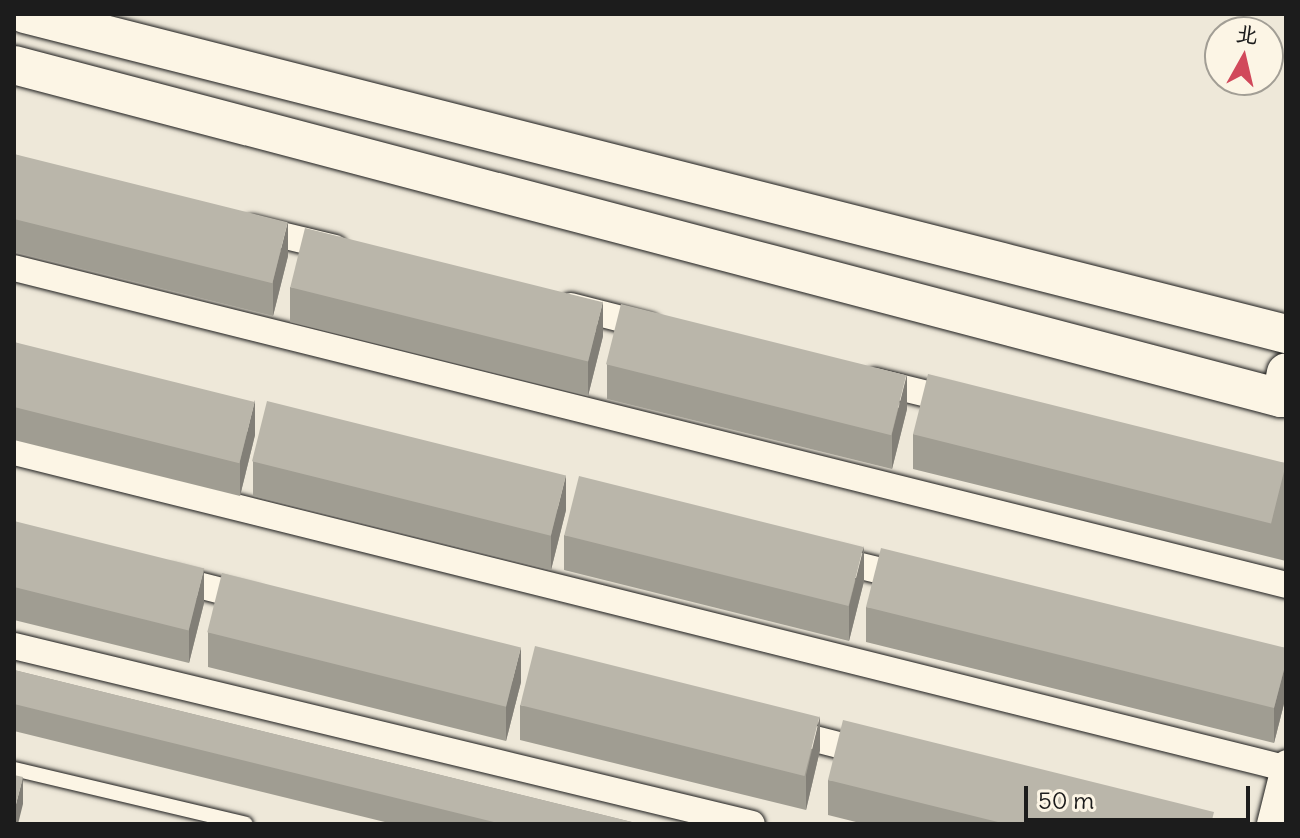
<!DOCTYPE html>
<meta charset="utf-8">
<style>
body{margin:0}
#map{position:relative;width:1300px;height:838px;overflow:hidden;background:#eee8d9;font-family:Delius,"LXGW WenKai TC",sans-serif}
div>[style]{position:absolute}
.roads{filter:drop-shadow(0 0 2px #1c1c1c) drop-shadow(0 0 2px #1c1c1c)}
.lane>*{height:14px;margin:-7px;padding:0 7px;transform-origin:7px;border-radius:7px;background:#fcf5e5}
.street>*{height:26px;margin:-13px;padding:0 13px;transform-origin:13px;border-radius:13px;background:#fcf5e5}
.secondary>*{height:38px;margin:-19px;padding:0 19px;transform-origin:19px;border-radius:19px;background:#fcf5e5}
.wall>*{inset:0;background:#a09d92}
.shaded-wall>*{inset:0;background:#827f77}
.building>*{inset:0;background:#bab6aa;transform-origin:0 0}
span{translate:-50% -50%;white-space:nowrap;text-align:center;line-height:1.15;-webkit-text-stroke:7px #fcf5e5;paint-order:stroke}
.frame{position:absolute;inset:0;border:16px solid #1c1c1c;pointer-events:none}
.north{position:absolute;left:1204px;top:16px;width:80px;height:80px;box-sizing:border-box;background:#fcf5e5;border:2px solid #a29e95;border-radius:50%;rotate:8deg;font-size:22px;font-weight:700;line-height:32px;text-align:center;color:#1c1c1c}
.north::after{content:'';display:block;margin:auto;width:28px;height:36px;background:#d1495b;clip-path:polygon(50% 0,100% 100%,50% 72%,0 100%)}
.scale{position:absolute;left:1024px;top:786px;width:226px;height:36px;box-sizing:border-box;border:4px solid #1c1c1c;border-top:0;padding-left:10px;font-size:24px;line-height:28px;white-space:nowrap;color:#1c1c1c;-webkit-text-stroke:6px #fcf5e5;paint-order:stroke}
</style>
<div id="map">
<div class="roads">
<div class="lane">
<i style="left:14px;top:769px;width:238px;rotate:13.3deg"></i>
</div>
<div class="street">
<i style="left:252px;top:228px;width:85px;rotate:13.5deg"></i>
<i style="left:14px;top:268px;width:1311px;rotate:13.99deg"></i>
<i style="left:571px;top:306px;width:81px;rotate:14.4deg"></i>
<i style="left:874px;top:381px;width:84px;rotate:13.7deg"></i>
<i style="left:14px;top:452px;width:1309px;rotate:13.97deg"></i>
<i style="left:1284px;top:768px;width:5px;rotate:-68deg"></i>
<i style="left:832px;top:559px;width:80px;rotate:13.7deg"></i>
<i style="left:171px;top:578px;width:85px;rotate:14.4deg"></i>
<i style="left:14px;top:646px;width:759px;rotate:13.56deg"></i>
<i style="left:788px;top:732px;width:85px;rotate:14.4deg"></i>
<i style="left:1270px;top:824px;width:58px;rotate:-76deg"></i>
</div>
<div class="secondary">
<i style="left:25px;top:14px;width:1301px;rotate:14.24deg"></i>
<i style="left:14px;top:65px;width:1310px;rotate:14.73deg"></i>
<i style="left:1281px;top:398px;width:26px;rotate:-79deg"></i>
</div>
</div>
<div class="wall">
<i style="clip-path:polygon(14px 154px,288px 256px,273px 316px,14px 252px)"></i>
<i style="clip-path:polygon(290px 287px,603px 336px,588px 396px,290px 322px)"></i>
<i style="clip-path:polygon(14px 342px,255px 435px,240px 496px,14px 440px)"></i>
<i style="clip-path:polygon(607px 364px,907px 409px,892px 469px,607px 399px)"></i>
<i style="clip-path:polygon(913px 434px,1286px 463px,1286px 561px,913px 469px)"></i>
<i style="clip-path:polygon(253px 461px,566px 510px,551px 570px,253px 496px)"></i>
<i style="clip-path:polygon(14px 521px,204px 603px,189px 663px,14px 620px)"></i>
<i style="clip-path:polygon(564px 535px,864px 581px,849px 641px,564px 570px)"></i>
<i style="clip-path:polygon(866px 607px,1286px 648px,1286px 696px,1274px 743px,866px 642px)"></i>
<i style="clip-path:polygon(208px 632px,521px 682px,506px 741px,208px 667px)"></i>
<i style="clip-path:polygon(14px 670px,640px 824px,393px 824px,14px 731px)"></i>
<i style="clip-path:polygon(520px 705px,820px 750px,806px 810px,520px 740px)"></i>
<i style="clip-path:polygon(828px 780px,1214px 824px,864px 824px,828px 815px)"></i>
</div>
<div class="shaded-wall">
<i style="clip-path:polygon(288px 221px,288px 256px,273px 316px,273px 281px)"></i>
<i style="clip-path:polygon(603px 301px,603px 336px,588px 396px,588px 361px)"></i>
<i style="clip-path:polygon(907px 374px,907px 409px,892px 469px,892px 434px)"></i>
<i style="clip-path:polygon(255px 400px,255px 435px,240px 496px,240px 461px)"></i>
<i style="clip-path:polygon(566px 475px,566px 510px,551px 570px,551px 535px)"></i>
<i style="clip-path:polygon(864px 546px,864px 581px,849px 641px,849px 606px)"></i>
<i style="clip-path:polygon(204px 568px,204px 603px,189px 663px,189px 628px)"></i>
<i style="clip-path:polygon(521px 647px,521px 682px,506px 741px,506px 706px)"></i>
<i style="clip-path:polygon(1286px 662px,1286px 696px,1274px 743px,1274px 708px)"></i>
<i style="clip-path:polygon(820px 716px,820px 750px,806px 810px,806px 775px)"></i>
<i style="clip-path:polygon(23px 777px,23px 804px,18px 824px,14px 824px,14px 812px)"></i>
</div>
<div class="building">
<i style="left:14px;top:154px;width:282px;height:63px;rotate:14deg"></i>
<i style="left:305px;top:228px;width:307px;height:61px;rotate:14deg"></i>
<i style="left:621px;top:304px;width:294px;height:62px;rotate:14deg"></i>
<i style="left:14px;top:342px;width:248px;height:63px;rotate:14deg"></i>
<i style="left:928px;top:374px;width:369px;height:62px;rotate:14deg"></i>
<i style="left:267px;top:401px;width:308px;height:62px;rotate:14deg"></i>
<i style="left:579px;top:476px;width:293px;height:61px;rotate:14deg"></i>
<i style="left:14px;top:521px;width:196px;height:64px;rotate:14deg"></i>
<i style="clip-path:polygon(881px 548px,1286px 648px,1286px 662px,1274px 708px,866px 607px)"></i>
<i style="left:222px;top:573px;width:308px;height:61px;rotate:14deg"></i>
<i style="left:535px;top:646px;width:293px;height:61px;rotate:14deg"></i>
<i style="clip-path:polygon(14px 670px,640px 824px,502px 824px,14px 704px)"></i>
<i style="clip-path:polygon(843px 720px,1214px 812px,1211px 824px,1006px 824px,828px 780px)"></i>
<i style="clip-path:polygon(14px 775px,23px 777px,14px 812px)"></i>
</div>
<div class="frame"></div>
<div class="north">北</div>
<div class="scale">50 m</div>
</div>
